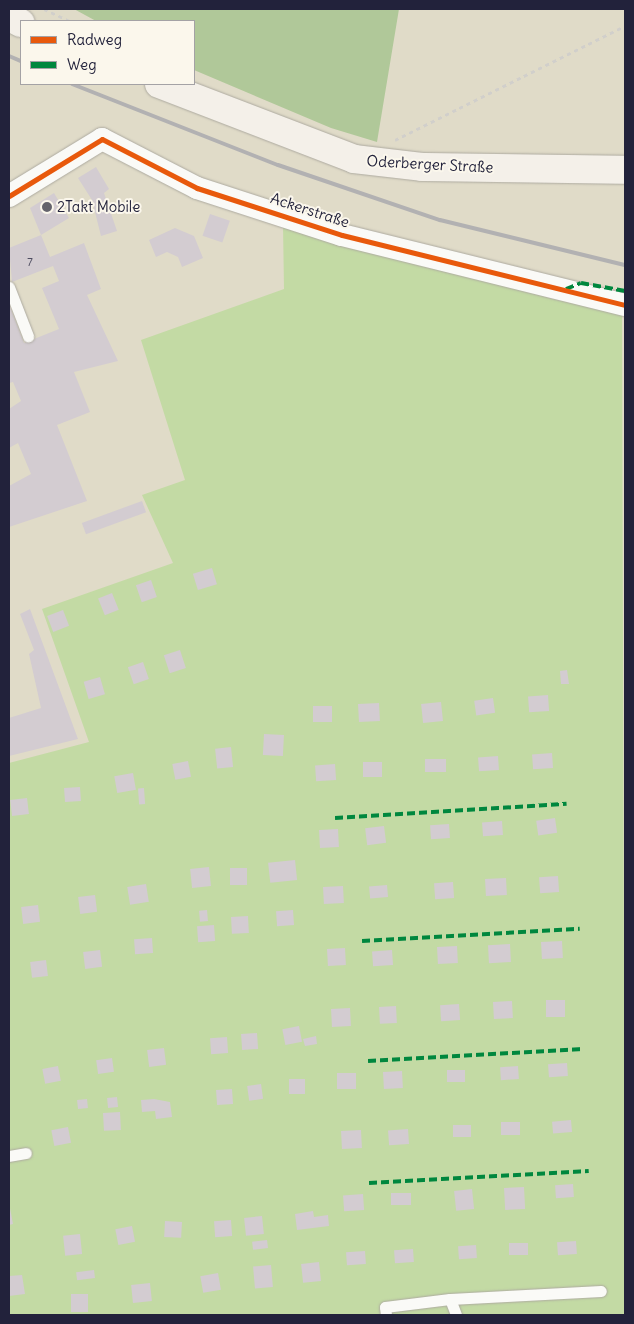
<!DOCTYPE html>
<meta charset="utf-8">
<style>
body{margin:0}
#map{position:relative;width:634px;height:1324px;overflow:hidden;background:#e0dbc8;font-family:Delius,sans-serif}
div>[style]{position:absolute}
.green>*{inset:0;background:#c3daa4}
.forest>*{inset:0;background:#b0c899}
.building>*{inset:0;background:#d3ccd1;transform-origin:0 0}
.path>*{height:3px;margin-top:-1.5px;transform-origin:0;background:repeating-linear-gradient(90deg,#d1cfcb 0 4px,transparent 0 8px)}
.roads{filter:drop-shadow(0 0 1px #adaaa0) drop-shadow(0 0 1px #adaaa0)}
.lane>*{height:11px;margin:-5.5px;padding:0 5.5px;transform-origin:5.5px;border-radius:5.5px;background:#fafaf7}
.street>*{height:22px;margin:-11px;padding:0 11px;transform-origin:11px;border-radius:11px;background:#fafaf7}
.secondary>*{height:28px;margin:-14px;padding:0 14px;transform-origin:14px;border-radius:14px;background:#f4f0e9}
.rail>*{height:4px;margin:-2px;padding:0 2px;transform-origin:2px;border-radius:2px;background:#b2b1b2}
.quiet>*{height:4px;margin-top:-2px;transform-origin:0;background:repeating-linear-gradient(90deg,#00873e 0 8px,transparent 0 12px)}
.cycleway>*{height:5px;margin:-2.5px;padding:0 2.5px;transform-origin:2.5px;border-radius:2.5px;background:#e8590c}
.dots>*{width:14px;height:14px;translate:-50% -50%;box-sizing:border-box;border:2px solid #fbf7ec;border-radius:50%}
span{translate:-50% -50%;white-space:nowrap;text-align:center;line-height:1.15;-webkit-text-stroke:4px #fbf7ec;paint-order:stroke}
.number-label{font-size:12px;color:#4e4c60}
.number-label span{-webkit-text-stroke-width:0}
.street-label{font-size:15px;color:#22223b}
.poi-label{font-size:15px;color:#22223b}
.left{translate:0 -50%;text-align:left}
.frame{position:absolute;inset:0;border:10px solid #22223b;pointer-events:none}
.legend{position:absolute;left:20px;top:20px;width:175px;height:65px;box-sizing:border-box;background:#fbf7ec;border:1px solid #a4a2a5;margin:0;padding:6px 9px;list-style:none;font-size:15px;color:#22223b}
.legend li{display:flex;align-items:center;gap:10px;height:25px}
.legend b{width:25px;border:1px solid #a4a2a5}
</style>
<div id="map">
<div class="green">
<i style="clip-path:polygon(283px 225px,557px 300px,622px 312px,625px 1315px,9px 1315px,9px 763px,89px 742px,42px 609px,173px 563px,142px 495px,185px 480px,141px 340px,284px 289px)"></i>
</div>
<div class="forest">
<i style="clip-path:polygon(74px 9px,399px 9px,377px 142px,331px 128px,194px 70px,194px 21px,96px 21px)"></i>
</div>
<div class="building">
<i style="clip-path:polygon(96px 167px,109px 189px,104px 193px,117px 231px,101px 236px,92px 200px,78px 178px)"></i>
<i style="clip-path:polygon(54px 193px,69px 218px,41px 235px,30px 208px)"></i>
<i style="left:210px;top:214px;width:21px;height:23px;rotate:19deg"></i>
<i style="clip-path:polygon(175px 228px,194px 236px,203px 258px,182px 267px,178px 257px,167px 252px,156px 257px,149px 240px)"></i>
<i style="clip-path:polygon(41px 235px,50px 257px,84px 243px,101px 289px,87px 295px,118px 361px,74px 372px,90px 412px,57px 425px,87px 501px,9px 527px,9px 486px,31px 474px,18px 443px,9px 448px,9px 409px,21px 401px,13px 382px,9px 383px,9px 304px,24px 343px,59px 329px,42px 288px,59px 281px,53px 266px,12px 282px,9px 248px)"></i>
<i style="left:142px;top:501px;width:12px;height:64px;rotate:70deg"></i>
<i style="left:212px;top:568px;width:17px;height:20px;rotate:73deg"></i>
<i style="left:151px;top:580px;width:18px;height:16px;rotate:71deg"></i>
<i style="left:112px;top:593px;width:18px;height:15px;rotate:68deg"></i>
<i style="clip-path:polygon(30px 609px,78px 739px,9px 756px,9px 718px,41px 708px,29px 654px,34px 650px,20px 614px)"></i>
<i style="left:63px;top:610px;width:17px;height:17px;rotate:69deg"></i>
<i style="left:180px;top:650px;width:19px;height:17px;rotate:72deg"></i>
<i style="left:143px;top:662px;width:18px;height:16px;rotate:71deg"></i>
<i style="clip-path:polygon(567px 670px,569px 684px,561px 684px,560px 671px)"></i>
<i style="left:100px;top:677px;width:18px;height:17px;rotate:74deg"></i>
<i style="left:548px;top:695px;width:16px;height:20px;rotate:86deg"></i>
<i style="left:493px;top:698px;width:15px;height:19px;rotate:82deg"></i>
<i style="left:441px;top:702px;width:19px;height:20px;rotate:84deg"></i>
<i style="left:379px;top:703px;width:18px;height:21px;rotate:87deg"></i>
<i style="left:313px;top:706px;width:19px;height:16px"></i>
<i style="left:264px;top:734px;width:20px;height:21px;rotate:3deg"></i>
<i style="left:231px;top:747px;width:20px;height:16px;rotate:84deg"></i>
<i style="left:552px;top:753px;width:15px;height:20px;rotate:86deg"></i>
<i style="left:498px;top:756px;width:14px;height:20px;rotate:86deg"></i>
<i style="left:446px;top:759px;width:13px;height:21px;rotate:90deg"></i>
<i style="left:188px;top:761px;width:16px;height:16px;rotate:79deg"></i>
<i style="left:382px;top:762px;width:15px;height:19px;rotate:90deg"></i>
<i style="left:335px;top:764px;width:16px;height:20px;rotate:86deg"></i>
<i style="left:133px;top:773px;width:17px;height:19px;rotate:80deg"></i>
<i style="left:80px;top:787px;width:14px;height:16px;rotate:86deg"></i>
<i style="left:144px;top:788px;width:16px;height:6px;rotate:86deg"></i>
<i style="left:27px;top:798px;width:16px;height:17px;rotate:83deg"></i>
<i style="left:555px;top:818px;width:15px;height:19px;rotate:82deg"></i>
<i style="left:502px;top:821px;width:14px;height:20px;rotate:86deg"></i>
<i style="left:449px;top:824px;width:14px;height:19px;rotate:86deg"></i>
<i style="left:384px;top:826px;width:17px;height:19px;rotate:83deg"></i>
<i style="left:338px;top:829px;width:18px;height:19px;rotate:87deg"></i>
<i style="left:295px;top:860px;width:20px;height:27px;rotate:84deg"></i>
<i style="left:209px;top:867px;width:19px;height:19px;rotate:84deg"></i>
<i style="left:230px;top:868px;width:17px;height:17px"></i>
<i style="left:558px;top:876px;width:16px;height:19px;rotate:86deg"></i>
<i style="left:506px;top:878px;width:17px;height:21px;rotate:87deg"></i>
<i style="left:453px;top:882px;width:16px;height:19px;rotate:86deg"></i>
<i style="left:146px;top:884px;width:18px;height:19px;rotate:81deg"></i>
<i style="left:387px;top:885px;width:12px;height:18px;rotate:85deg"></i>
<i style="left:343px;top:886px;width:17px;height:20px;rotate:87deg"></i>
<i style="left:95px;top:895px;width:17px;height:17px;rotate:83deg"></i>
<i style="left:38px;top:905px;width:17px;height:17px;rotate:83deg"></i>
<i style="left:207px;top:910px;width:11px;height:8px;rotate:85deg"></i>
<i style="left:293px;top:910px;width:15px;height:17px;rotate:86deg"></i>
<i style="left:248px;top:916px;width:17px;height:17px;rotate:87deg"></i>
<i style="left:214px;top:925px;width:16px;height:17px;rotate:86deg"></i>
<i style="left:152px;top:938px;width:15px;height:18px;rotate:86deg"></i>
<i style="left:562px;top:941px;width:17px;height:21px;rotate:87deg"></i>
<i style="left:510px;top:944px;width:18px;height:22px;rotate:87deg"></i>
<i style="left:457px;top:946px;width:17px;height:20px;rotate:87deg"></i>
<i style="left:345px;top:948px;width:17px;height:18px;rotate:87deg"></i>
<i style="left:100px;top:950px;width:17px;height:17px;rotate:83deg"></i>
<i style="left:392px;top:950px;width:15px;height:20px;rotate:86deg"></i>
<i style="left:46px;top:960px;width:16px;height:16px;rotate:83deg"></i>
<i style="left:546px;top:1000px;width:19px;height:17px"></i>
<i style="left:512px;top:1001px;width:17px;height:19px;rotate:87deg"></i>
<i style="left:459px;top:1004px;width:16px;height:19px;rotate:86deg"></i>
<i style="left:396px;top:1006px;width:17px;height:17px;rotate:87deg"></i>
<i style="left:350px;top:1008px;width:18px;height:19px;rotate:87deg"></i>
<i style="left:299px;top:1026px;width:16px;height:17px;rotate:79deg"></i>
<i style="left:257px;top:1033px;width:16px;height:16px;rotate:86deg"></i>
<i style="clip-path:polygon(316px 1036px,317px 1044px,305px 1046px,303px 1039px)"></i>
<i style="left:227px;top:1037px;width:16px;height:17px;rotate:86deg"></i>
<i style="left:164px;top:1048px;width:17px;height:17px;rotate:83deg"></i>
<i style="left:112px;top:1058px;width:14px;height:16px;rotate:82deg"></i>
<i style="left:567px;top:1063px;width:13px;height:19px;rotate:86deg"></i>
<i style="left:58px;top:1066px;width:15px;height:16px;rotate:79deg"></i>
<i style="left:518px;top:1066px;width:13px;height:18px;rotate:86deg"></i>
<i style="left:447px;top:1070px;width:18px;height:12px"></i>
<i style="left:402px;top:1071px;width:17px;height:19px;rotate:87deg"></i>
<i style="left:356px;top:1073px;width:16px;height:19px;rotate:90deg"></i>
<i style="left:305px;top:1079px;width:15px;height:16px;rotate:90deg"></i>
<i style="left:261px;top:1084px;width:15px;height:14px;rotate:82deg"></i>
<i style="left:232px;top:1089px;width:15px;height:16px;rotate:86deg"></i>
<i style="left:117px;top:1097px;width:10px;height:10px;rotate:84deg"></i>
<i style="left:87px;top:1099px;width:9px;height:10px;rotate:84deg"></i>
<i style="clip-path:polygon(154px 1099px,170px 1102px,172px 1117px,156px 1119px,155px 1111px,142px 1112px,141px 1100px)"></i>
<i style="left:120px;top:1112px;width:18px;height:17px;rotate:87deg"></i>
<i style="left:571px;top:1120px;width:12px;height:19px;rotate:85deg"></i>
<i style="left:520px;top:1122px;width:13px;height:19px;rotate:90deg"></i>
<i style="left:453px;top:1125px;width:18px;height:12px"></i>
<i style="left:68px;top:1127px;width:16px;height:17px;rotate:79deg"></i>
<i style="left:408px;top:1129px;width:15px;height:20px;rotate:86deg"></i>
<i style="left:361px;top:1130px;width:18px;height:20px;rotate:87deg"></i>
<i style="left:573px;top:1184px;width:13px;height:18px;rotate:86deg"></i>
<i style="left:524px;top:1187px;width:22px;height:20px;rotate:87deg"></i>
<i style="left:472px;top:1189px;width:20px;height:18px;rotate:84deg"></i>
<i style="left:411px;top:1193px;width:12px;height:20px;rotate:90deg"></i>
<i style="left:363px;top:1194px;width:16px;height:20px;rotate:86deg"></i>
<i style="clip-path:polygon(9px 1203px,13px 1224px,9px 1225px)"></i>
<i style="clip-path:polygon(313px 1211px,314px 1217px,328px 1215px,329px 1226px,297px 1230px,295px 1214px)"></i>
<i style="left:262px;top:1216px;width:18px;height:18px;rotate:84deg"></i>
<i style="left:231px;top:1220px;width:16px;height:17px;rotate:86deg"></i>
<i style="left:165px;top:1221px;width:17px;height:16px;rotate:3deg"></i>
<i style="left:132px;top:1226px;width:16px;height:17px;rotate:79deg"></i>
<i style="left:80px;top:1234px;width:20px;height:17px;rotate:84deg"></i>
<i style="left:267px;top:1240px;width:8px;height:15px;rotate:83deg"></i>
<i style="left:576px;top:1241px;width:13px;height:19px;rotate:86deg"></i>
<i style="left:528px;top:1243px;width:12px;height:19px;rotate:90deg"></i>
<i style="left:476px;top:1245px;width:13px;height:18px;rotate:86deg"></i>
<i style="left:413px;top:1249px;width:13px;height:19px;rotate:86deg"></i>
<i style="left:365px;top:1251px;width:13px;height:19px;rotate:86deg"></i>
<i style="left:319px;top:1262px;width:19px;height:18px;rotate:84deg"></i>
<i style="left:271px;top:1265px;width:22px;height:18px;rotate:85deg"></i>
<i style="left:94px;top:1270px;width:8px;height:18px;rotate:83deg"></i>
<i style="left:218px;top:1273px;width:17px;height:18px;rotate:80deg"></i>
<i style="clip-path:polygon(22px 1275px,25px 1294px,9px 1296px,9px 1276px)"></i>
<i style="left:150px;top:1283px;width:18px;height:19px;rotate:84deg"></i>
<i style="left:71px;top:1294px;width:17px;height:18px"></i>
</div>
<div class="path">
<i style="left:44px;top:9px;width:29px;rotate:25deg"></i>
<i style="left:395px;top:140px;width:257px;rotate:-26.4deg"></i>
</div>
<div class="roads">
<div class="lane">
<i style="left:9px;top:287px;width:53px;rotate:68.8deg"></i>
<i style="left:9px;top:1156px;width:17px;rotate:-10deg"></i>
<i style="left:450px;top:1299px;width:17px;rotate:69deg"></i>
<i style="left:386px;top:1315px;width:8px;rotate:-97deg"></i>
<i style="left:385px;top:1307px;width:65px;rotate:-7deg"></i>
<i style="left:450px;top:1299px;width:151px;rotate:-3deg"></i>
</div>
<div class="street">
<i style="left:9px;top:196px;width:109px;rotate:-31.5deg"></i>
<i style="left:102px;top:139px;width:107px;rotate:27.3deg"></i>
<i style="left:197px;top:188px;width:152px;rotate:18deg"></i>
<i style="left:342px;top:235px;width:292px;rotate:13.9deg"></i>
</div>
<div class="secondary">
<i style="left:9px;top:17px;width:13px;rotate:27deg"></i>
<i style="left:159px;top:84px;width:209px;rotate:21deg"></i>
<i style="left:354px;top:159px;width:68px;rotate:6.7deg"></i>
<i style="left:422px;top:167px;width:203px;rotate:0.8deg"></i>
</div>
</div>
<div class="rail">
<i style="left:9px;top:56px;width:13px;rotate:23deg"></i>
<i style="left:72px;top:84px;width:221px;rotate:21.5deg"></i>
<i style="left:278px;top:165px;width:171px;rotate:18.8deg"></i>
<i style="left:440px;top:220px;width:190px;rotate:13.7deg"></i>
</div>
<div class="quiet">
<i style="left:566px;top:289px;width:16px;rotate:-22deg"></i>
<i style="left:581px;top:283px;width:45px;rotate:10.3deg"></i>
<i style="left:335px;top:818px;width:232px;rotate:-3.5deg"></i>
<i style="left:362px;top:941px;width:218px;rotate:-3.2deg"></i>
<i style="left:368px;top:1061px;width:215px;rotate:-3.2deg"></i>
<i style="left:369px;top:1183px;width:220px;rotate:-3.1deg"></i>
</div>
<div class="cycleway">
<i style="left:9px;top:196px;width:109px;rotate:-31.5deg"></i>
<i style="left:102px;top:139px;width:107px;rotate:27.3deg"></i>
<i style="left:197px;top:188px;width:152px;rotate:18deg"></i>
<i style="left:342px;top:235px;width:292px;rotate:13.9deg"></i>
</div>
<div class="dots">
<i style="left:47px;top:207px;background:#64636c"></i>
</div>
<div class="number-label">
<span style="left:30px;top:262px">7</span>
</div>
<div class="street-label">
<span style="left:430px;top:164px;rotate:3deg">Oderberger Straße</span>
<span style="left:310px;top:210px;rotate:18deg">Ackerstraße</span>
</div>
<div class="poi-label">
<span class="left" style="left:57px;top:207px">2Takt Mobile</span>
</div>
<div class="frame"></div>
<ul class="legend">
<li><b style="height:6px;background:#e8590c"></b>Radweg</li>
<li><b style="height:6px;background:#00873e"></b>Weg</li>
</ul>
</div>
